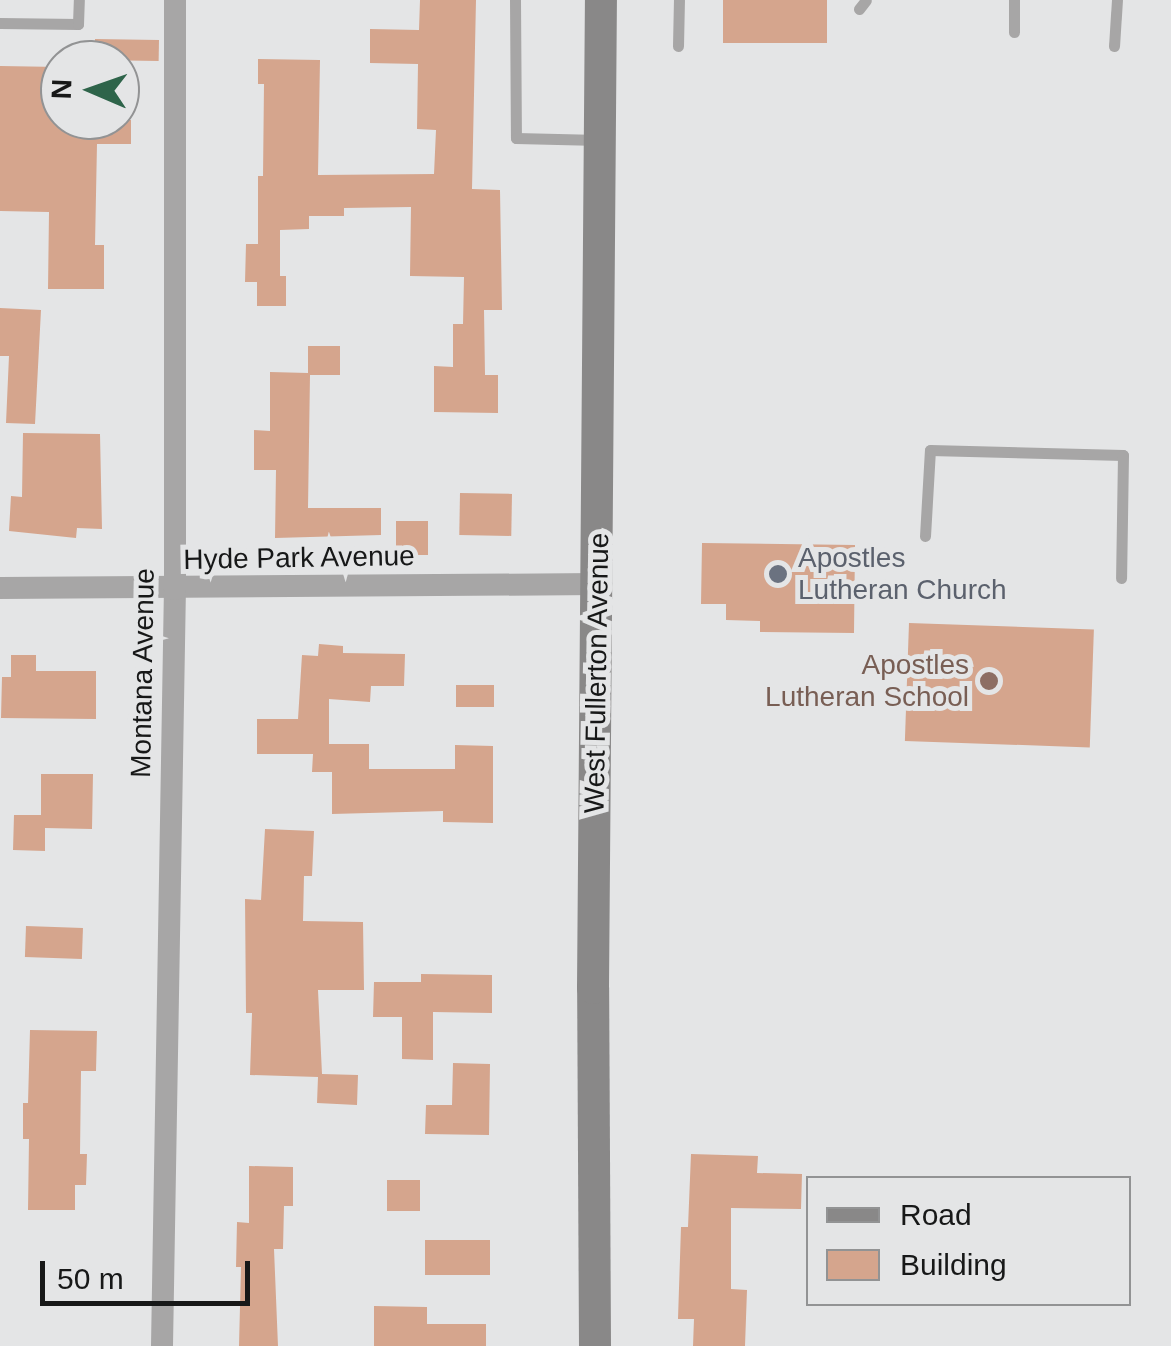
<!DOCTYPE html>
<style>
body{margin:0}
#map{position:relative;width:1171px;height:1346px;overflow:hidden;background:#e4e5e6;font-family:Arial,sans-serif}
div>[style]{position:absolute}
.building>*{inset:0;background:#d5a58d;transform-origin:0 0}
.lane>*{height:11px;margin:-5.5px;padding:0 5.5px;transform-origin:5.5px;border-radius:5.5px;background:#a7a6a6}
.street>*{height:22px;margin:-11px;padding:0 11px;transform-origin:11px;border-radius:11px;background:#a7a6a6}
.secondary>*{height:32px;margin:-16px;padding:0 16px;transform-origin:16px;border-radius:16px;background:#898888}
.dots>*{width:28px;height:28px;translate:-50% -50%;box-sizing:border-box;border:5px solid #e4e5e6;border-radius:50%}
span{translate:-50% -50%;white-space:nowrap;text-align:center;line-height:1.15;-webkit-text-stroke:10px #e4e5e6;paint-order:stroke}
.street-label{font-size:28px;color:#171818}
.worship-label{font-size:28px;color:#5b616d}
.left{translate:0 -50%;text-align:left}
.education-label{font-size:28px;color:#785e54}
.right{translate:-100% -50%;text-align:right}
.legend{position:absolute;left:806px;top:1176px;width:325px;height:130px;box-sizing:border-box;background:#e4e5e6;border:2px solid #929394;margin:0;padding:12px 18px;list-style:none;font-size:30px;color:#171818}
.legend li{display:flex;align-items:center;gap:20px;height:50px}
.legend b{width:50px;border:2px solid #929394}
.north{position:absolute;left:40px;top:40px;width:100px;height:100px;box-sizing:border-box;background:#e4e5e6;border:2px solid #929394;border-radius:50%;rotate:272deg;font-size:28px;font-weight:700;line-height:40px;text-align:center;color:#171818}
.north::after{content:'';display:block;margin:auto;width:35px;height:45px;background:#2e644a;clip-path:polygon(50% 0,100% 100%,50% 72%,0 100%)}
.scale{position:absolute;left:40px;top:1261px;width:210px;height:45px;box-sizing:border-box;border:5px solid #171818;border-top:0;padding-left:12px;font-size:30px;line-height:35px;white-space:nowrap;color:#171818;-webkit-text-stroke:8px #e4e5e6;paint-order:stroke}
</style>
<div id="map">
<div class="building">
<i style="clip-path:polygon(420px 0,476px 0,472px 189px,500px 190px,502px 310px,484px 310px,485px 375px,498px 375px,498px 413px,434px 412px,434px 366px,453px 367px,453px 324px,463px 324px,464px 277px,410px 276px,411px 207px,344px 208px,344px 216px,309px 216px,309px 229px,280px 230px,280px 276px,286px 276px,286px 306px,257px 306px,257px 282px,245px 282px,246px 244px,258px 244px,258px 176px,263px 176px,264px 84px,258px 84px,258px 59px,320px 60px,318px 175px,434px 174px,436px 130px,417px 129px,418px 64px,370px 63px,370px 29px,419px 30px)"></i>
<i style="left:723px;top:0;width:104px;height:43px"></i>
<i style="left:95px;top:39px;width:64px;height:21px;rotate:1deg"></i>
<i style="clip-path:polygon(0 66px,60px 67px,60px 120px,131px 120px,131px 144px,97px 144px,95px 245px,104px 245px,104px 289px,48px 289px,49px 212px,0 211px)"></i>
<i style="clip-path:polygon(0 308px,41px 310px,35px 424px,6px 423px,9px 356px,0 356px)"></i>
<i style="clip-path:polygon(308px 346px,340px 346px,340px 375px,310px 375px,308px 508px,381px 508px,381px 535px,275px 538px,276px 470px,254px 470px,254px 430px,270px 431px,270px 372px,308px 373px)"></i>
<i style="clip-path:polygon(23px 433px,100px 434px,102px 529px,77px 528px,76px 538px,9px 531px,11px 496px,22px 497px)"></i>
<i style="left:460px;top:493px;width:52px;height:42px;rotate:1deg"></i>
<i style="left:396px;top:521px;width:32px;height:34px"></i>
<i style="clip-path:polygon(702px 543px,855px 545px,854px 633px,760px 632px,760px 621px,726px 620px,726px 604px,701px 604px)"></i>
<i style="left:909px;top:623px;width:185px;height:118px;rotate:2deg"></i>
<i style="clip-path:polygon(319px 644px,343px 646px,343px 653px,405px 654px,404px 686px,371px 686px,370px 702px,329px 699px,329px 744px,369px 744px,369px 769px,455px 769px,455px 745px,493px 746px,493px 823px,443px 822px,443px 811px,332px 814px,332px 772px,312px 772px,313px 754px,257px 754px,257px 719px,298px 719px,302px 655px,318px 656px)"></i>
<i style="clip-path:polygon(11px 655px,36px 655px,36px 671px,96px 671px,96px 719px,1px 718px,2px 677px,11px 677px)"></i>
<i style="left:456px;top:685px;width:38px;height:22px"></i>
<i style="clip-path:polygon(41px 774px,93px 774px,92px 829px,45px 828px,45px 851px,13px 850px,14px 815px,41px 815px)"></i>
<i style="clip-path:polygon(265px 829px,314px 831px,312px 876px,304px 876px,303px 921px,363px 922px,364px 990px,318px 990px,322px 1074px,358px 1075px,357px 1105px,317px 1103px,318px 1077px,250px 1075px,252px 1013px,246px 1013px,245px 899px,261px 900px)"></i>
<i style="left:26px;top:926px;width:57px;height:31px;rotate:2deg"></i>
<i style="clip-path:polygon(421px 974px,492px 975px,492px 1013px,433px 1012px,433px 1060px,402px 1059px,402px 1017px,373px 1017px,374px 982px,421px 982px)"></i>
<i style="clip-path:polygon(30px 1030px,97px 1031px,96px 1071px,81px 1071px,80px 1154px,87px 1154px,86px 1185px,75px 1185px,75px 1210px,28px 1210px,29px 1139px,23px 1139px,23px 1103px,28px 1103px)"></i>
<i style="clip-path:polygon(453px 1063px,490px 1064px,489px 1135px,425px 1134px,426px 1105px,452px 1105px)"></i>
<i style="clip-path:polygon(691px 1154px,758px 1156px,757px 1173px,802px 1174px,801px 1209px,731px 1208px,731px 1289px,747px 1290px,745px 1346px,693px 1346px,694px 1319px,678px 1319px,681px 1227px,688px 1227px)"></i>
<i style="clip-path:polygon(249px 1166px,293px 1167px,293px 1206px,284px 1206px,283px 1249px,274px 1249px,278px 1346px,239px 1346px,241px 1267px,236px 1267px,237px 1222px,249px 1223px)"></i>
<i style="left:387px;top:1180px;width:33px;height:31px"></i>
<i style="left:425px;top:1240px;width:65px;height:35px"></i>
<i style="clip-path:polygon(374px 1306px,427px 1307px,427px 1324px,486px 1324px,486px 1346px,374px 1346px)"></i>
</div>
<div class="lane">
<i style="left:515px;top:0;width:138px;rotate:89.6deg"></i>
<i style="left:516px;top:138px;width:83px;rotate:1.4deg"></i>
<i style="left:859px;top:9px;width:11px;rotate:-52deg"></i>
<i style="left:0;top:23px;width:78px;rotate:0.7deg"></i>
<i style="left:78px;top:24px;width:24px;rotate:-88deg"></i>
<i style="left:1014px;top:32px;width:32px;rotate:-90deg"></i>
<i style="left:678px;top:46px;width:46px;rotate:-88.8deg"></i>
<i style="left:1114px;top:46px;width:46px;rotate:-86.3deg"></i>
<i style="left:925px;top:536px;width:86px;rotate:-86.7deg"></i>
<i style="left:930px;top:450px;width:193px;rotate:1.5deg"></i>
<i style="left:1123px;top:455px;width:123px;rotate:90.9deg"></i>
</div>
<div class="street">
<i style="left:0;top:588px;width:598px;rotate:-0.38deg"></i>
<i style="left:162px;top:1346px;width:757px;rotate:-89.02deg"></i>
<i style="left:175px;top:589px;width:589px;rotate:-90deg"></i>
</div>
<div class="secondary">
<i style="left:595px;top:1346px;width:358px;rotate:-90.3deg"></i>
<i style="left:593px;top:988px;width:988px;rotate:-89.54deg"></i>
</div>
<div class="dots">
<i style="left:778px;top:574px;background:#6b7280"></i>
<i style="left:989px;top:681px;background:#8d6e63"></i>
</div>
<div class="street-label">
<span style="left:299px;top:558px;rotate:-1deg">Hyde Park Avenue</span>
<span style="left:143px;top:673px;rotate:-89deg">Montana Avenue</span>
<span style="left:597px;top:673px;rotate:-89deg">West Fullerton Avenue</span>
</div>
<div class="worship-label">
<span class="left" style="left:798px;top:574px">Apostles<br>Lutheran Church</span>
</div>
<div class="education-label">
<span class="right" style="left:969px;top:681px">Apostles<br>Lutheran School</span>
</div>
<ul class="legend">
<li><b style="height:12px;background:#898888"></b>Road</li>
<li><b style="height:28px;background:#d5a58d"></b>Building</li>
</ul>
<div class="north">N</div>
<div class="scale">50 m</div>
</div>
